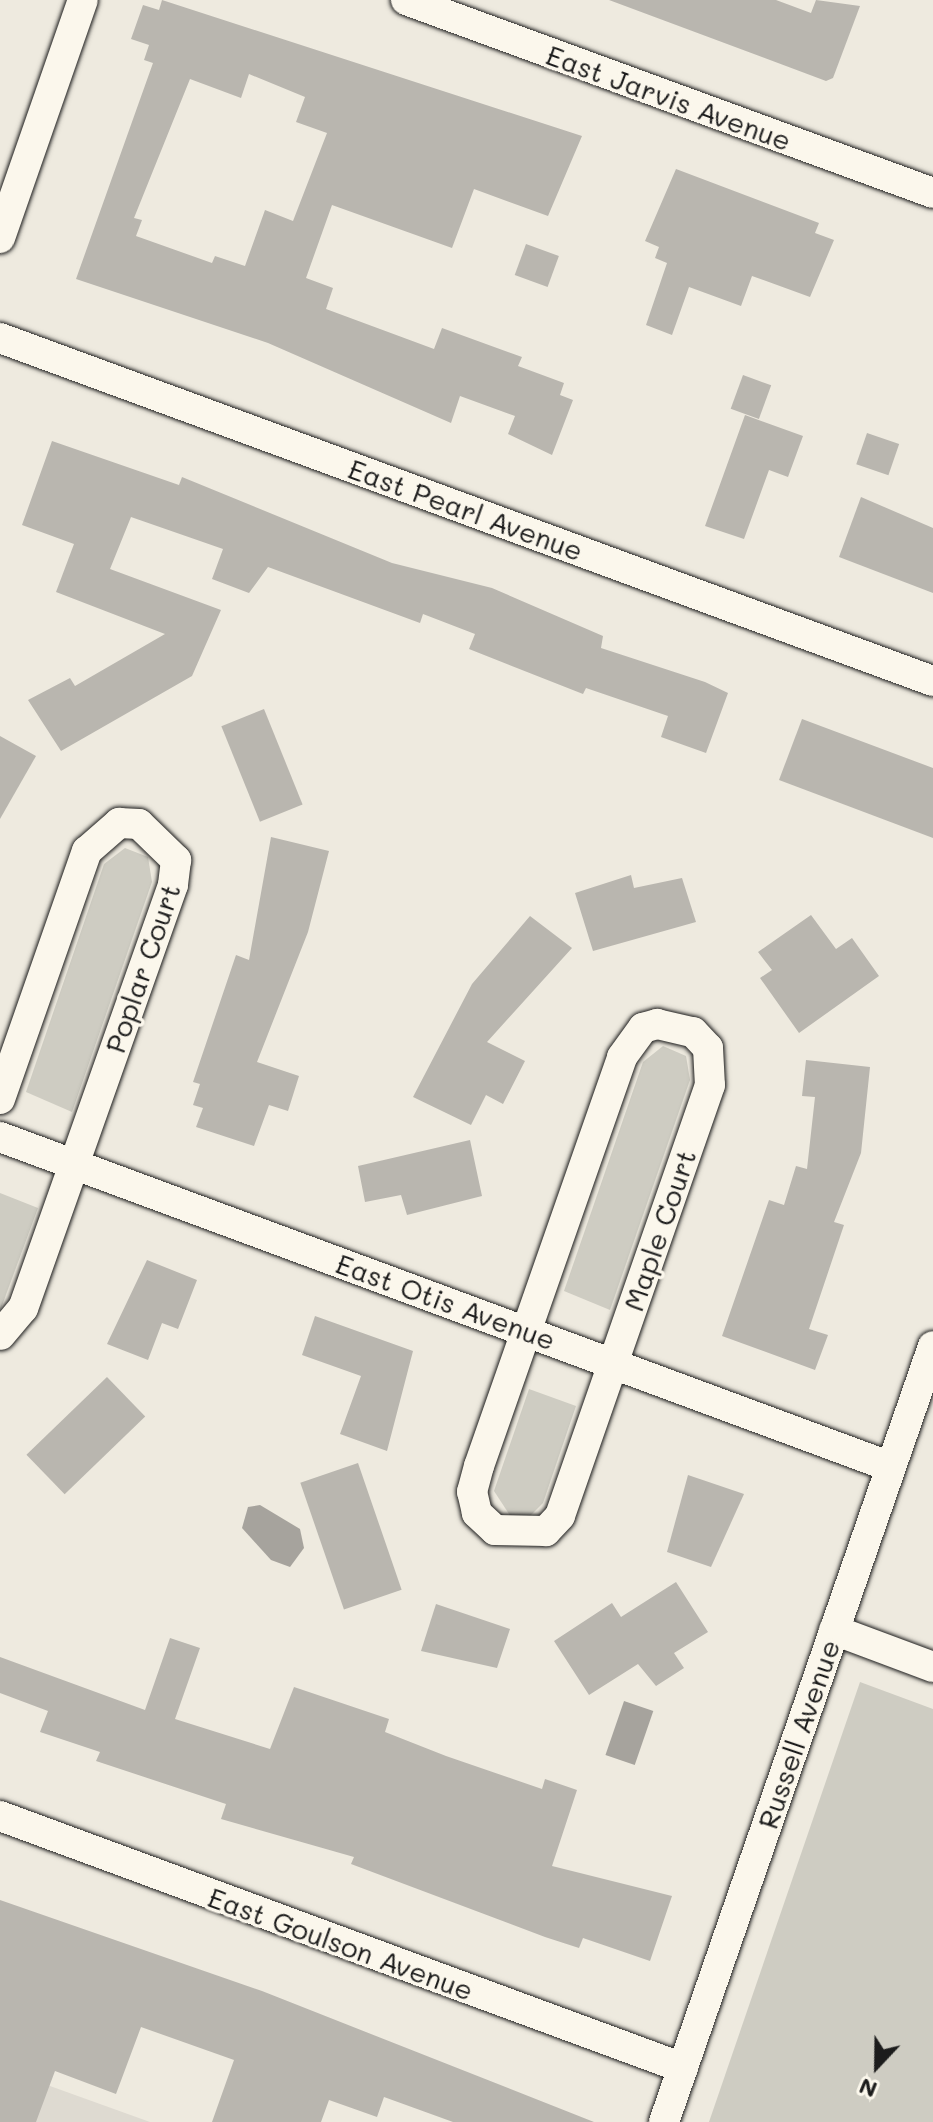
<!DOCTYPE html>
<style>
body{margin:0}
#map{position:relative;width:933px;height:2122px;overflow:hidden;background:#eeeadf;font-family:Mali,sans-serif}
div>[style]{position:absolute}
.built>*{inset:0;background:#dedad1}
.green>*{inset:0;background:#ceccc2}
.water>*{inset:0;background:#a6a39d;transform-origin:0 0}
.building>*{inset:0;background:#b9b6af;transform-origin:0 0}
.roads{filter:drop-shadow(0 0 2px #1c1c1c) drop-shadow(0 0 2px #1c1c1c)}
.minor>*{height:30px;margin:-15px;padding:0 15px;transform-origin:15px;border-radius:15px;background:#fbf7ec}
span{translate:-50% -50%;white-space:nowrap;text-align:center;line-height:1.15;-webkit-text-stroke:7px #fbf7ec;paint-order:stroke}
.street-label{font-size:28px;color:#1c1c1c}
.north{position:absolute;left:837px;top:2026px;width:80px;height:80px;-webkit-text-stroke:6px #fbf7ec;paint-order:stroke;rotate:202deg;font-size:22px;font-weight:700;line-height:32px;text-align:center;color:#1c1c1c}
.north::after{content:'';display:block;margin:auto;width:28px;height:36px;background:#1c1c1c;clip-path:polygon(50% 0,100% 100%,50% 72%,0 100%)}
</style>
<div id="map">
<div class="built">
<i style="clip-path:polygon(0 2068px,150px 2122px,0 2122px)"></i>
</div>
<div class="green">
<i style="clip-path:polygon(125px 848px,148px 857px,152px 882px,72px 1112px,26px 1092px,104px 864px)"></i>
<i style="clip-path:polygon(663px 1046px,686px 1056px,690px 1080px,610px 1310px,564px 1291px,643px 1062px)"></i>
<i style="clip-path:polygon(0 1193px,38px 1208px,0 1311px)"></i>
<i style="clip-path:polygon(529px 1389px,576px 1406px,543px 1503px,529px 1517px,511px 1517px,494px 1491px)"></i>
<i style="clip-path:polygon(860px 1682px,933px 1709px,933px 2122px,709px 2122px)"></i>
</div>
<div class="water">
<i style="clip-path:polygon(260px 1505px,300px 1529px,304px 1548px,290px 1567px,271px 1560px,242px 1528px,248px 1507px)"></i>
<i style="left:624px;top:1701px;width:31px;height:57px;rotate:19deg"></i>
</div>
<div class="building">
<i style="clip-path:polygon(evenodd,162px 0,582px 136px,548px 216px,474px 189px,452px 248px,332px 205px,306px 278px,333px 288px,326px 309px,434px 349px,442px 328px,522px 357px,518px 366px,564px 383px,560px 395px,573px 400px,552px 455px,508px 434px,515px 416px,460px 396px,451px 423px,268px 343px,76px 279px,153px 63px,144px 60px,149px 45px,131px 39px,143px 5px,159px 10px,162px 0,249px 74px,305px 97px,296px 122px,327px 133px,293px 221px,265px 210px,245px 266px,215px 256px,212px 263px,136px 236px,142px 220px,134px 218px,190px 79px,241px 98px,249px 74px)"></i>
<i style="clip-path:polygon(609px 0,776px 0,811px 13px,816px 0,860px 6px,833px 78px,826px 81px)"></i>
<i style="clip-path:polygon(676px 169px,819px 223px,815px 233px,834px 240px,810px 297px,752px 276px,741px 306px,689px 287px,672px 335px,646px 325px,667px 263px,655px 258px,659px 247px,645px 241px)"></i>
<i style="left:526px;top:244px;width:35px;height:33px;rotate:20deg"></i>
<i style="left:743px;top:375px;width:30px;height:36px;rotate:20deg"></i>
<i style="clip-path:polygon(745px 415px,803px 436px,788px 477px,769px 470px,744px 539px,705px 526px)"></i>
<i style="left:867px;top:433px;width:34px;height:33px;rotate:19deg"></i>
<i style="clip-path:polygon(52px 441px,179px 485px,182px 477px,392px 563px,492px 588px,603px 636px,601px 648px,705px 682px,728px 693px,706px 753px,661px 737px,668px 716px,586px 688px,583px 694px,469px 649px,475px 634px,423px 614px,420px 623px,268px 567px,249px 593px,212px 579px,223px 549px,131px 517px,110px 569px,221px 610px,192px 676px,61px 751px,28px 700px,70px 678px,75px 686px,165px 634px,56px 592px,74px 544px,22px 525px)"></i>
<i style="clip-path:polygon(861px 497px,933px 528px,933px 593px,839px 557px)"></i>
<i style="left:264px;top:709px;width:103px;height:46px;rotate:68deg"></i>
<i style="clip-path:polygon(802px 719px,933px 768px,933px 838px,779px 780px)"></i>
<i style="clip-path:polygon(0 736px,36px 756px,0 819px)"></i>
<i style="clip-path:polygon(271px 837px,329px 851px,308px 932px,257px 1062px,299px 1076px,288px 1111px,269px 1105px,254px 1146px,196px 1127px,203px 1108px,193px 1105px,200px 1084px,193px 1082px,236px 955px,249px 960px)"></i>
<i style="clip-path:polygon(631px 875px,634px 888px,682px 878px,696px 922px,593px 951px,575px 893px)"></i>
<i style="clip-path:polygon(811px 915px,836px 949px,852px 938px,879px 976px,799px 1033px,760px 978px,772px 970px,758px 952px)"></i>
<i style="clip-path:polygon(530px 916px,572px 948px,487px 1042px,525px 1061px,503px 1104px,486px 1095px,471px 1125px,413px 1097px,472px 984px)"></i>
<i style="clip-path:polygon(806px 1060px,870px 1067px,861px 1153px,834px 1222px,844px 1225px,809px 1329px,828px 1335px,815px 1370px,722px 1336px,769px 1200px,784px 1205px,796px 1166px,807px 1169px,815px 1097px,802px 1096px)"></i>
<i style="clip-path:polygon(470px 1140px,482px 1196px,407px 1215px,401px 1195px,365px 1202px,358px 1166px)"></i>
<i style="clip-path:polygon(147px 1260px,197px 1280px,178px 1329px,162px 1323px,148px 1360px,107px 1344px)"></i>
<i style="clip-path:polygon(315px 1316px,413px 1351px,387px 1451px,340px 1434px,361px 1376px,302px 1355px)"></i>
<i style="left:107px;top:1377px;width:55px;height:112px;rotate:46deg"></i>
<i style="left:358px;top:1463px;width:134px;height:61px;rotate:71deg"></i>
<i style="clip-path:polygon(688px 1475px,744px 1494px,711px 1567px,667px 1552px)"></i>
<i style="clip-path:polygon(676px 1582px,708px 1632px,674px 1653px,684px 1668px,656px 1686px,638px 1664px,589px 1695px,554px 1641px,612px 1603px,621px 1617px)"></i>
<i style="clip-path:polygon(436px 1604px,510px 1629px,497px 1668px,421px 1651px)"></i>
<i style="clip-path:polygon(170px 1638px,200px 1648px,175px 1719px,270px 1749px,294px 1687px,389px 1719px,385px 1732px,446px 1756px,542px 1789px,545px 1779px,577px 1790px,552px 1866px,672px 1896px,650px 1961px,583px 1938px,579px 1948px,545px 1937px,351px 1864px,354px 1857px,221px 1819px,226px 1804px,96px 1761px,100px 1752px,40px 1732px,48px 1711px,0 1693px,0 1657px,145px 1710px)"></i>
<i style="clip-path:polygon(0 1900px,262px 1991px,594px 2122px,453px 2122px,384px 2097px,377px 2117px,329px 2100px,321px 2122px,212px 2122px,234px 2060px,141px 2027px,116px 2094px,55px 2071px,36px 2122px,0 2122px)"></i>
</div>
<div class="roads">
<div class="minor">
<i style="left:406px;top:0;width:561px;rotate:20.11deg"></i>
<i style="left:0;top:238px;width:252px;rotate:-70.8deg"></i>
<i style="left:0;top:338px;width:994px;rotate:20.19deg"></i>
<i style="left:657px;top:1024px;width:37px;rotate:13deg"></i>
<i style="left:693px;top:1032px;width:22px;rotate:47deg"></i>
<i style="left:708px;top:1048px;width:37px;rotate:87deg"></i>
<i style="left:710px;top:1085px;width:456px;rotate:109.2deg"></i>
<i style="left:560px;top:1516px;width:21px;rotate:133deg"></i>
<i style="left:546px;top:1531px;width:51px;rotate:-178.9deg"></i>
<i style="left:495px;top:1530px;width:25px;rotate:-137deg"></i>
<i style="left:477px;top:1513px;width:22px;rotate:-103deg"></i>
<i style="left:472px;top:1492px;width:27px;rotate:-75deg"></i>
<i style="left:479px;top:1466px;width:433px;rotate:-70.7deg"></i>
<i style="left:622px;top:1057px;width:36px;rotate:-54deg"></i>
<i style="left:643px;top:1028px;width:15px;rotate:-16deg"></i>
<i style="left:0;top:1099px;width:263px;rotate:-70.7deg"></i>
<i style="left:87px;top:851px;width:43px;rotate:-41.2deg"></i>
<i style="left:119px;top:823px;width:20px;rotate:3deg"></i>
<i style="left:139px;top:824px;width:52px;rotate:44.2deg"></i>
<i style="left:176px;top:860px;width:25px;rotate:97deg"></i>
<i style="left:173px;top:885px;width:449px;rotate:109.5deg"></i>
<i style="left:23px;top:1308px;width:35px;rotate:130deg"></i>
<i style="left:0;top:1137px;width:950px;rotate:20.32deg"></i>
<i style="left:834px;top:1630px;width:106px;rotate:20.5deg"></i>
<i style="left:0;top:1816px;width:728px;rotate:20.25deg"></i>
<i style="left:664px;top:2122px;width:821px;rotate:-70.88deg"></i>
</div>
</div>
<div class="street-label">
<span style="left:669px;top:97px;rotate:20deg">East Jarvis Avenue</span>
<span style="left:466px;top:509px;rotate:20deg">East Pearl Avenue</span>
<span style="left:142px;top:968px;rotate:-71deg">Poplar Court</span>
<span style="left:659px;top:1230px;rotate:-71deg">Maple Court</span>
<span style="left:446px;top:1301px;rotate:20deg">East Otis Avenue</span>
<span style="left:798px;top:1734px;rotate:-71deg">Russell Avenue</span>
<span style="left:341px;top:1943px;rotate:20deg">East Goulson Avenue</span>
</div>
<div class="north">N</div>
</div>
